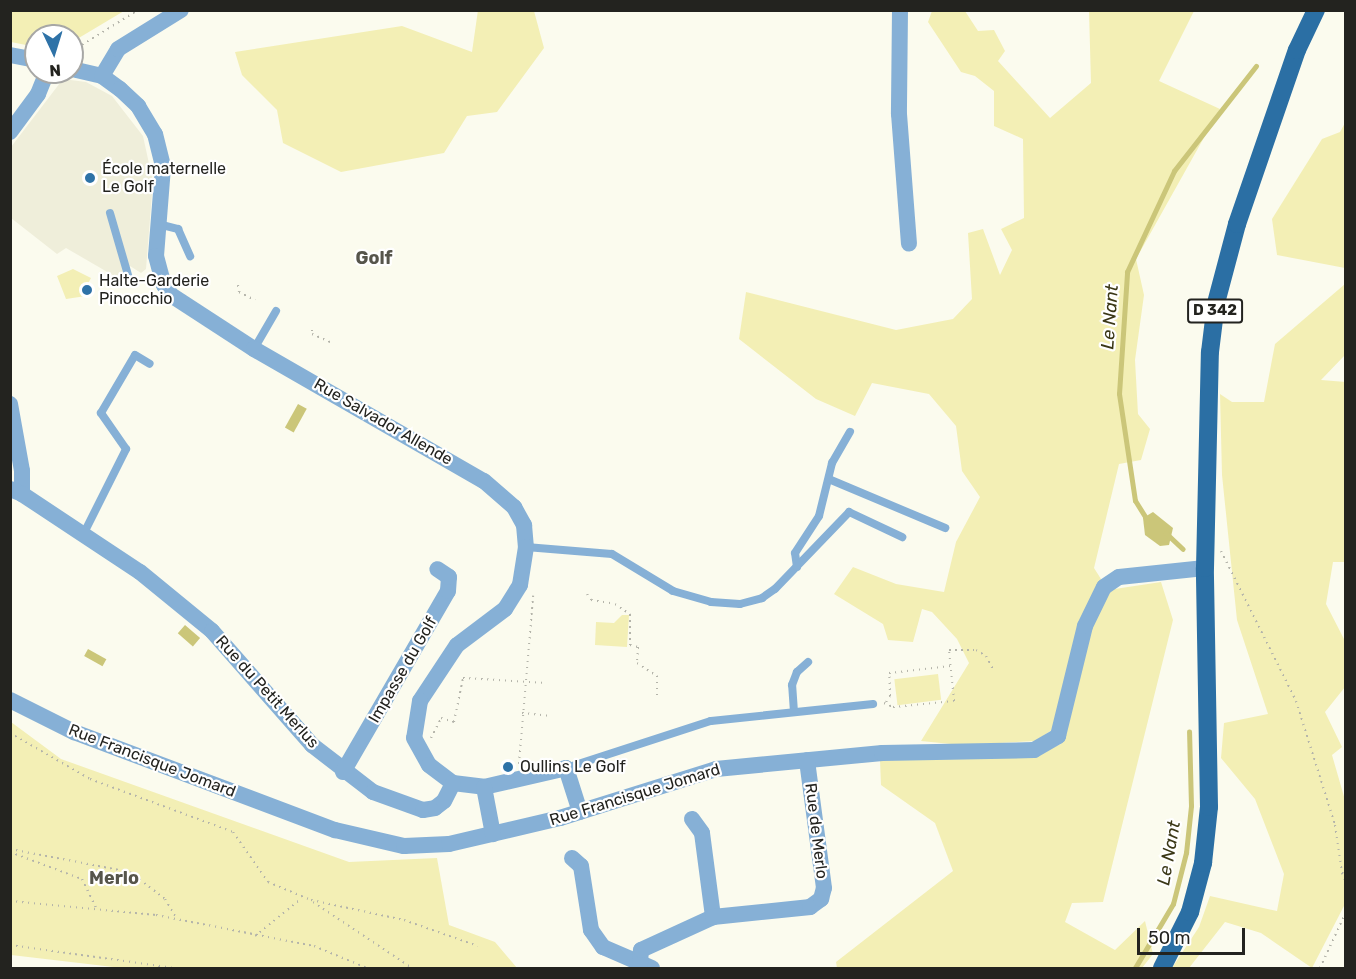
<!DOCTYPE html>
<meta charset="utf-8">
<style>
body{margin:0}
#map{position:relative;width:1356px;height:979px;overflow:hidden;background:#fbfbee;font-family:Rubik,sans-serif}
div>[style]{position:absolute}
.built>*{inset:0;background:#efeeda}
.green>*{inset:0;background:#f3efb5;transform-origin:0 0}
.water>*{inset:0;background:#cbc679;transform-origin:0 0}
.stream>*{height:4.5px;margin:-2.25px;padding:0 2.25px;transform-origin:2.25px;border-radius:2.25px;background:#cbc679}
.path>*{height:2px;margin-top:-1px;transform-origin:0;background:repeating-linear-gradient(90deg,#b4b4aa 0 1.5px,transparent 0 6px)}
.lane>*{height:8px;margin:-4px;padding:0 4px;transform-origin:4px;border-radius:4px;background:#86b0d6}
.street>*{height:16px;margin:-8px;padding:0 8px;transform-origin:8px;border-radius:8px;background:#86b0d6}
.primary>*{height:18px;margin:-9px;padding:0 9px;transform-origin:9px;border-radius:9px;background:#2b6fa4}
.dots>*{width:16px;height:16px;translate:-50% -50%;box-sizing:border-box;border:3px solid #fff;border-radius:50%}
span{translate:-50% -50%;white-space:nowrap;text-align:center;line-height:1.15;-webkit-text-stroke:4.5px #fff;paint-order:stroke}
.shield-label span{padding:2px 4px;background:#fff;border:2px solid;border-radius:4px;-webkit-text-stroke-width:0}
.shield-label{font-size:15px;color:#23231f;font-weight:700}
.poi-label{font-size:16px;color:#23231f}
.left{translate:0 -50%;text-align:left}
.street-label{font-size:16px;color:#23231f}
.neighbourhood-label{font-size:18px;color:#56554b;font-weight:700}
.water-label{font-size:18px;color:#3b3817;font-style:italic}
.frame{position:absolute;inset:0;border:12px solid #23231f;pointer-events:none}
.north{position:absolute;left:24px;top:24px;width:60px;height:60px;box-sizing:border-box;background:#fff;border:2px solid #a7a7a5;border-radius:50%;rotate:176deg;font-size:16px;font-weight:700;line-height:24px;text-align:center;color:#23231f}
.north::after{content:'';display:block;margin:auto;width:21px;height:27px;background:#2e72a7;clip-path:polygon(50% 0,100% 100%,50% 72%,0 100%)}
.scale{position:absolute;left:1137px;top:928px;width:108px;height:27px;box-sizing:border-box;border:3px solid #23231f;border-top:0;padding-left:8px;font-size:18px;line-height:21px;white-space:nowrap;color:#23231f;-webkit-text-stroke:4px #fff;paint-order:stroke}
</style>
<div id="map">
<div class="built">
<i style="clip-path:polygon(63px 79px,86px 82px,112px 96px,143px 136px,153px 182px,146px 269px,141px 273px,130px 266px,116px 277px,66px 248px,57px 254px,11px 218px,11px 147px)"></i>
</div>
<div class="green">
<i style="clip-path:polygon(478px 10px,534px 11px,544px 48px,497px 112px,467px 116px,444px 153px,341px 172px,283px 143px,277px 110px,242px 75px,235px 52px,402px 26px,472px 52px)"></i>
<i style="clip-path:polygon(10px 11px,11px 10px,124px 11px,72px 42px,72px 36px,36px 36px,36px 47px,11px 42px)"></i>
<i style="clip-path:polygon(932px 11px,965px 11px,978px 31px,994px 30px,1005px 51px,998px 61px,1050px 118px,1091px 83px,1089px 11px,1194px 11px,1159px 81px,1220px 109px,1136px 259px,1144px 295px,1135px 360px,1138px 414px,1150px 429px,1141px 460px,1119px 464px,1094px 568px,1108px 590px,1161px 582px,1173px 620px,1103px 902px,1072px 903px,1065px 922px,1115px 950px,1145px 921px,1153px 954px,1142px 968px,837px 968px,836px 962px,953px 871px,935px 823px,881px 785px,880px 760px,1034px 756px,1061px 744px,1081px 672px,1052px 730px,1035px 741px,961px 745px,921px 741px,969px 663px,957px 639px,932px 612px,922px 609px,913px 642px,888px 640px,883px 624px,834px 594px,853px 567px,896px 584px,944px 592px,956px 542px,980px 497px,962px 471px,956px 426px,929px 394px,872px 383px,855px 416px,816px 399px,739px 339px,746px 292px,896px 330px,953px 319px,972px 299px,968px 233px,983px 229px,1000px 275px,1012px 250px,1001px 229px,1024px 218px,1023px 139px,994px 126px,994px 91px,975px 76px,961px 72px,928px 22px)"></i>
<i style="clip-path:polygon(1345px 123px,1345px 268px,1277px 255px,1272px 219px,1322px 139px,1340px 132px)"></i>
<i style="clip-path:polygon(73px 269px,91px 278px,84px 291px,86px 296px,66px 299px,57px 276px)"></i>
<i style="clip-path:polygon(1345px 284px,1345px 355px,1321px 380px,1346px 382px,1345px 562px,1333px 562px,1326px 604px,1345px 641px,1345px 687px,1325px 712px,1342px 747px,1332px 755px,1345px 800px,1345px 904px,1312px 968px,1261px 933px,1225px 922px,1189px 968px,1172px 968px,1199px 927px,1210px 896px,1277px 911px,1284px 874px,1255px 799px,1221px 758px,1224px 723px,1268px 714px,1237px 620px,1222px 475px,1220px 394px,1232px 402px,1264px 402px,1275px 344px)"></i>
<i style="clip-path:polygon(622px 615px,629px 615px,627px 647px,595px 645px,596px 622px,614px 623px)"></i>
<i style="left:938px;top:674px;width:26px;height:44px;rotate:83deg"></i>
<i style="clip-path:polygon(11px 722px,61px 759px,349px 862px,437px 858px,449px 925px,495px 942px,517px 968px,122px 968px,11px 955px)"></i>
</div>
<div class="water">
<i style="left:298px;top:404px;width:10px;height:27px;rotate:29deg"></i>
<i style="clip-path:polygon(1153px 512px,1173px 528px,1169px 545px,1160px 546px,1145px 535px,1143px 518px)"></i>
<i style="left:185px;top:625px;width:20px;height:11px;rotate:41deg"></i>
<i style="left:88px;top:649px;width:21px;height:8px;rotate:29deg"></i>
</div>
<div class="stream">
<i style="left:1147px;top:520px;width:22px;rotate:-122deg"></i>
<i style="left:1135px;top:501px;width:108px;rotate:-98.5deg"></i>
<i style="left:1119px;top:394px;width:122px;rotate:-86.2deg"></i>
<i style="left:1127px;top:272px;width:111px;rotate:-65deg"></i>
<i style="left:1174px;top:171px;width:133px;rotate:-52deg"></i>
<i style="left:1166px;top:533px;width:23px;rotate:43deg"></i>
<i style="left:1135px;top:968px;width:74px;rotate:-59.3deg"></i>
<i style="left:1173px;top:904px;width:53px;rotate:-75.7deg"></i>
<i style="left:1186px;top:853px;width:47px;rotate:-83.9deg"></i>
<i style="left:1191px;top:806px;width:74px;rotate:-91.5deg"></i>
</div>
<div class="path">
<i style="left:72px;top:51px;width:78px;rotate:-31.8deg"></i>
<i style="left:238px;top:285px;width:7px;rotate:82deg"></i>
<i style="left:239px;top:292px;width:18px;rotate:27deg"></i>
<i style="left:312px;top:330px;width:4px;rotate:90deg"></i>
<i style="left:312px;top:334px;width:20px;rotate:24deg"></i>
<i style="left:1221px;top:551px;width:168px;rotate:63.4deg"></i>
<i style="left:1296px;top:701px;width:130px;rotate:72.5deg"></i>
<i style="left:1335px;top:825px;width:49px;rotate:81.7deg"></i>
<i style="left:1342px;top:873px;width:4px;rotate:14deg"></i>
<i style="left:587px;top:594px;width:7px;rotate:56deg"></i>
<i style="left:591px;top:600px;width:24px;rotate:9deg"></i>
<i style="left:615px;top:604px;width:18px;rotate:34deg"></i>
<i style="left:630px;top:614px;width:31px;rotate:90deg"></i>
<i style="left:630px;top:645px;width:8px;rotate:14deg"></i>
<i style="left:638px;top:647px;width:16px;rotate:94deg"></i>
<i style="left:637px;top:663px;width:24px;rotate:33deg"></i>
<i style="left:657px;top:676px;width:21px;rotate:90deg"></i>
<i style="left:886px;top:702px;width:7px;rotate:-56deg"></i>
<i style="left:890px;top:696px;width:23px;rotate:-92deg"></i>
<i style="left:889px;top:673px;width:62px;rotate:-6.4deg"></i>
<i style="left:884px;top:703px;width:10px;rotate:24deg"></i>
<i style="left:893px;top:707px;width:61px;rotate:-5.6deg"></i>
<i style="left:954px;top:701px;width:51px;rotate:-95.6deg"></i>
<i style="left:949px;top:650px;width:27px"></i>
<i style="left:976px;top:650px;width:12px;rotate:31deg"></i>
<i style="left:986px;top:656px;width:17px;rotate:62deg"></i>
<i style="left:522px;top:713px;width:27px;rotate:6deg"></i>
<i style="left:10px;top:733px;width:92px;rotate:29.9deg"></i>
<i style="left:90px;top:779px;width:153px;rotate:20.3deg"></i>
<i style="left:233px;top:832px;width:61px;rotate:55deg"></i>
<i style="left:268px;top:882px;width:47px;rotate:22.7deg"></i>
<i style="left:311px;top:900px;width:95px;rotate:12.1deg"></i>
<i style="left:404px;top:920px;width:78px;rotate:19.4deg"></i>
<i style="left:431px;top:738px;width:22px;rotate:-63deg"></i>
<i style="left:441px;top:718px;width:14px;rotate:17deg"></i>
<i style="left:454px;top:722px;width:45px;rotate:-78.4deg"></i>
<i style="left:463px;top:678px;width:84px;rotate:3.4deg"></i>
<i style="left:519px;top:764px;width:169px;rotate:-85.2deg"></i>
<i style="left:10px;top:849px;width:122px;rotate:10.9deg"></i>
<i style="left:130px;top:872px;width:44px;rotate:37.6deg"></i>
<i style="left:165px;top:899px;width:23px;rotate:59deg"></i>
<i style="left:10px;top:852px;width:77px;rotate:20.6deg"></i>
<i style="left:82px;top:879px;width:32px;rotate:64deg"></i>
<i style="left:1342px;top:873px;width:11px;rotate:68deg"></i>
<i style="left:10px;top:901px;width:147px;rotate:5.5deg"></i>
<i style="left:156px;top:915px;width:161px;rotate:11.1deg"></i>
<i style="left:314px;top:946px;width:57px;rotate:22.5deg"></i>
<i style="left:313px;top:902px;width:119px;rotate:33.7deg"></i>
<i style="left:255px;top:936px;width:60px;rotate:-39deg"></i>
<i style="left:10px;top:945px;width:166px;rotate:8deg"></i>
<i style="left:1320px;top:968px;width:62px;rotate:-65.1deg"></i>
</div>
<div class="lane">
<i style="left:110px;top:213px;width:72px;rotate:73.8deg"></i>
<i style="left:158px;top:224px;width:21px;rotate:14deg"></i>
<i style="left:178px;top:229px;width:30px;rotate:66deg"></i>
<i style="left:254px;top:349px;width:44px;rotate:-59.9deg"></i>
<i style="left:831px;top:480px;width:124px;rotate:22.8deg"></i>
<i style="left:84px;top:533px;width:94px;rotate:-63.4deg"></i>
<i style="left:126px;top:449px;width:44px;rotate:-124.8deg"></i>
<i style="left:101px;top:413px;width:67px;rotate:-59.6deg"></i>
<i style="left:135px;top:355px;width:17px;rotate:31deg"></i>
<i style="left:526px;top:547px;width:86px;rotate:4.7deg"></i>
<i style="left:612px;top:554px;width:71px;rotate:31.2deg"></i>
<i style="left:673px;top:591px;width:40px;rotate:16deg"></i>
<i style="left:711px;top:602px;width:29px;rotate:4deg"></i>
<i style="left:740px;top:604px;width:23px;rotate:-15deg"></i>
<i style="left:762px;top:598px;width:16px;rotate:-35deg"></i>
<i style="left:775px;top:589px;width:107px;rotate:-46.1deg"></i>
<i style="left:849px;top:512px;width:59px;rotate:25.3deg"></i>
<i style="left:797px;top:567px;width:14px;rotate:-98deg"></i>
<i style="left:795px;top:553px;width:44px;rotate:-57deg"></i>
<i style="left:819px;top:516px;width:55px;rotate:-76.2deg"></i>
<i style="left:832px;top:463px;width:36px;rotate:-60deg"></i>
<i style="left:794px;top:712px;width:27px;rotate:-94deg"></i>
<i style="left:792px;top:685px;width:14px;rotate:-69deg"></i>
<i style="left:797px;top:672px;width:15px;rotate:-42deg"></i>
<i style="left:566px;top:768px;width:152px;rotate:-18deg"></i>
<i style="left:711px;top:721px;width:163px;rotate:-6deg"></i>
</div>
<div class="street">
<i style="left:900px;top:10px;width:104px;rotate:90.6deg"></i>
<i style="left:899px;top:114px;width:130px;rotate:85.6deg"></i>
<i style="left:10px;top:55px;width:26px;rotate:11deg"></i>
<i style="left:72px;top:69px;width:31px;rotate:13deg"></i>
<i style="left:102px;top:76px;width:22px;rotate:36deg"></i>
<i style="left:120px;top:89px;width:25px;rotate:43deg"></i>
<i style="left:138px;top:106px;width:33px;rotate:59deg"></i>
<i style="left:155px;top:134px;width:34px;rotate:76deg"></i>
<i style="left:163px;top:167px;width:89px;rotate:94.5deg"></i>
<i style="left:156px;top:256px;width:30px;rotate:75deg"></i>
<i style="left:164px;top:285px;width:12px;rotate:55deg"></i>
<i style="left:171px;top:295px;width:99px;rotate:33deg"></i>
<i style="left:254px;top:349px;width:265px;rotate:29.9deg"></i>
<i style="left:484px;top:481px;width:40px;rotate:41deg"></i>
<i style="left:514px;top:507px;width:21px;rotate:61deg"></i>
<i style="left:524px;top:525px;width:22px;rotate:85deg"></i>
<i style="left:526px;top:547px;width:38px;rotate:99deg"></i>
<i style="left:520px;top:585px;width:28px;rotate:122deg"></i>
<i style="left:505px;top:609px;width:60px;rotate:143.1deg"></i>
<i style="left:457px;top:645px;width:67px;rotate:123.5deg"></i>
<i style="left:420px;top:701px;width:37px;rotate:99deg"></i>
<i style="left:414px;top:738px;width:31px;rotate:61deg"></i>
<i style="left:429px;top:765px;width:30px;rotate:37deg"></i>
<i style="left:453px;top:783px;width:31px;rotate:7deg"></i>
<i style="left:484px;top:787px;width:84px;rotate:-13deg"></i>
<i style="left:566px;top:768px;width:46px;rotate:72.3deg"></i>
<i style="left:102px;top:76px;width:31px;rotate:-59deg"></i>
<i style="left:118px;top:49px;width:74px;rotate:-31.8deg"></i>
<i style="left:10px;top:132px;width:47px;rotate:-53.6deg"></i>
<i style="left:38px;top:94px;width:24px;rotate:-68deg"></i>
<i style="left:10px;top:404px;width:68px;rotate:79.8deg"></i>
<i style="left:22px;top:471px;width:23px;rotate:90deg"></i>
<i style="left:22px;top:494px;width:13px;rotate:-157deg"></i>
<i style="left:22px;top:494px;width:141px;rotate:33.5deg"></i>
<i style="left:140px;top:572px;width:93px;rotate:39.3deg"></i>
<i style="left:212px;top:631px;width:152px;rotate:48.7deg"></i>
<i style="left:312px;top:745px;width:77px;rotate:37.6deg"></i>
<i style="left:373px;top:792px;width:53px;rotate:19.8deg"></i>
<i style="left:423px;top:810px;width:12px;rotate:-9deg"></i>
<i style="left:435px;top:808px;width:11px;rotate:-38deg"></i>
<i style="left:444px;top:801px;width:20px;rotate:-63deg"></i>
<i style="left:10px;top:700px;width:72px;rotate:26.6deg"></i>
<i style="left:74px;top:732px;width:279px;rotate:20.6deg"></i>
<i style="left:335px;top:830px;width:71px;rotate:13.1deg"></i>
<i style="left:404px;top:846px;width:45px;rotate:-2.5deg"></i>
<i style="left:449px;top:844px;width:114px;rotate:-13.2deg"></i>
<i style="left:560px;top:818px;width:164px;rotate:-17.4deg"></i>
<i style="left:716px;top:769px;width:167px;rotate:-5.5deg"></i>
<i style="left:882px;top:753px;width:152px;rotate:-1.1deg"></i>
<i style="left:1034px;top:750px;width:28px;rotate:-30deg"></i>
<i style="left:1058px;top:736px;width:113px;rotate:-76.2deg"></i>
<i style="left:1085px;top:626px;width:43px;rotate:-64deg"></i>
<i style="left:1104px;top:587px;width:18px;rotate:-34deg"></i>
<i style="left:1119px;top:577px;width:86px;rotate:-6deg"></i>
<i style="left:343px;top:772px;width:209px;rotate:-59.9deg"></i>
<i style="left:448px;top:591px;width:14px;rotate:-86deg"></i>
<i style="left:449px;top:577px;width:14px;rotate:-146deg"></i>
<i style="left:484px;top:787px;width:48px;rotate:79.2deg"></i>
<i style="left:692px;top:819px;width:17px;rotate:54deg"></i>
<i style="left:702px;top:833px;width:85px;rotate:82.5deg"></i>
<i style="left:572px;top:858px;width:12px;rotate:42deg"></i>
<i style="left:581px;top:866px;width:65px;rotate:81.1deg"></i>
<i style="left:591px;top:930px;width:21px;rotate:55deg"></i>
<i style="left:603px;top:947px;width:40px;rotate:23.4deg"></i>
<i style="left:652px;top:968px;width:13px;rotate:-157deg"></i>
<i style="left:640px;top:963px;width:13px;rotate:-86deg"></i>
<i style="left:641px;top:950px;width:79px;rotate:-24.6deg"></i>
<i style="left:713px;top:917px;width:98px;rotate:-5.9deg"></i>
<i style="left:810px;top:907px;width:14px;rotate:-36deg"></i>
<i style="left:821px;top:899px;width:11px;rotate:-75deg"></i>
<i style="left:824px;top:888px;width:129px;rotate:-97.6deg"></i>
</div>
<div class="primary">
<i style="left:1162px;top:968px;width:63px;rotate:-63.4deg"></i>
<i style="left:1190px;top:912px;width:51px;rotate:-75.1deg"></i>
<i style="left:1203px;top:863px;width:56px;rotate:-83.9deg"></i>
<i style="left:1209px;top:807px;width:239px;rotate:-91deg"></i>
<i style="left:1205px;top:568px;width:216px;rotate:-88.7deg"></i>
<i style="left:1210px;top:352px;width:49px;rotate:-83deg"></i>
<i style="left:1216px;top:303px;width:82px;rotate:-75.1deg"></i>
<i style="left:1237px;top:224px;width:184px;rotate:-71deg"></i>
<i style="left:1297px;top:50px;width:44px;rotate:-64.6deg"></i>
</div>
<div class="dots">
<i style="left:90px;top:178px;background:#2e72a7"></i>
<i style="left:87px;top:290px;background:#2e72a7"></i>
<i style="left:508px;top:767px;background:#2e72a7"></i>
</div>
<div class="shield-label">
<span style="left:1215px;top:311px">D 342</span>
</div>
<div class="poi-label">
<span class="left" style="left:102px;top:178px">École maternelle<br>Le Golf</span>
<span class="left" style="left:99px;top:290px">Halte-Garderie<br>Pinocchio</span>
<span class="left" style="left:520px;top:767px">Oullins Le Golf</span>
</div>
<div class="street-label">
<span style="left:383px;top:422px;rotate:30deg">Rue Salvador Allende</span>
<span style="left:403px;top:670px;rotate:-60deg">Impasse du Golf</span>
<span style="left:267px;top:692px;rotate:48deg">Rue du Petit Merlus</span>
<span style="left:152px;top:761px;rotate:21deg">Rue Francisque Jomard</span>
<span style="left:635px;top:795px;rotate:-17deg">Rue Francisque Jomard</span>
<span style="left:816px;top:831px;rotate:83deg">Rue de Merlo</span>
</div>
<div class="neighbourhood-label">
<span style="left:374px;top:258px">Golf</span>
<span style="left:114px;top:878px">Merlo</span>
</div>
<div class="water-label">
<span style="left:1110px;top:317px;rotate:-86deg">Le Nant</span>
<span style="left:1169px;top:853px;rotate:-80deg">Le Nant</span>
</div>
<div class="frame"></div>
<div class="north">N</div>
<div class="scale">50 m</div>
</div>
